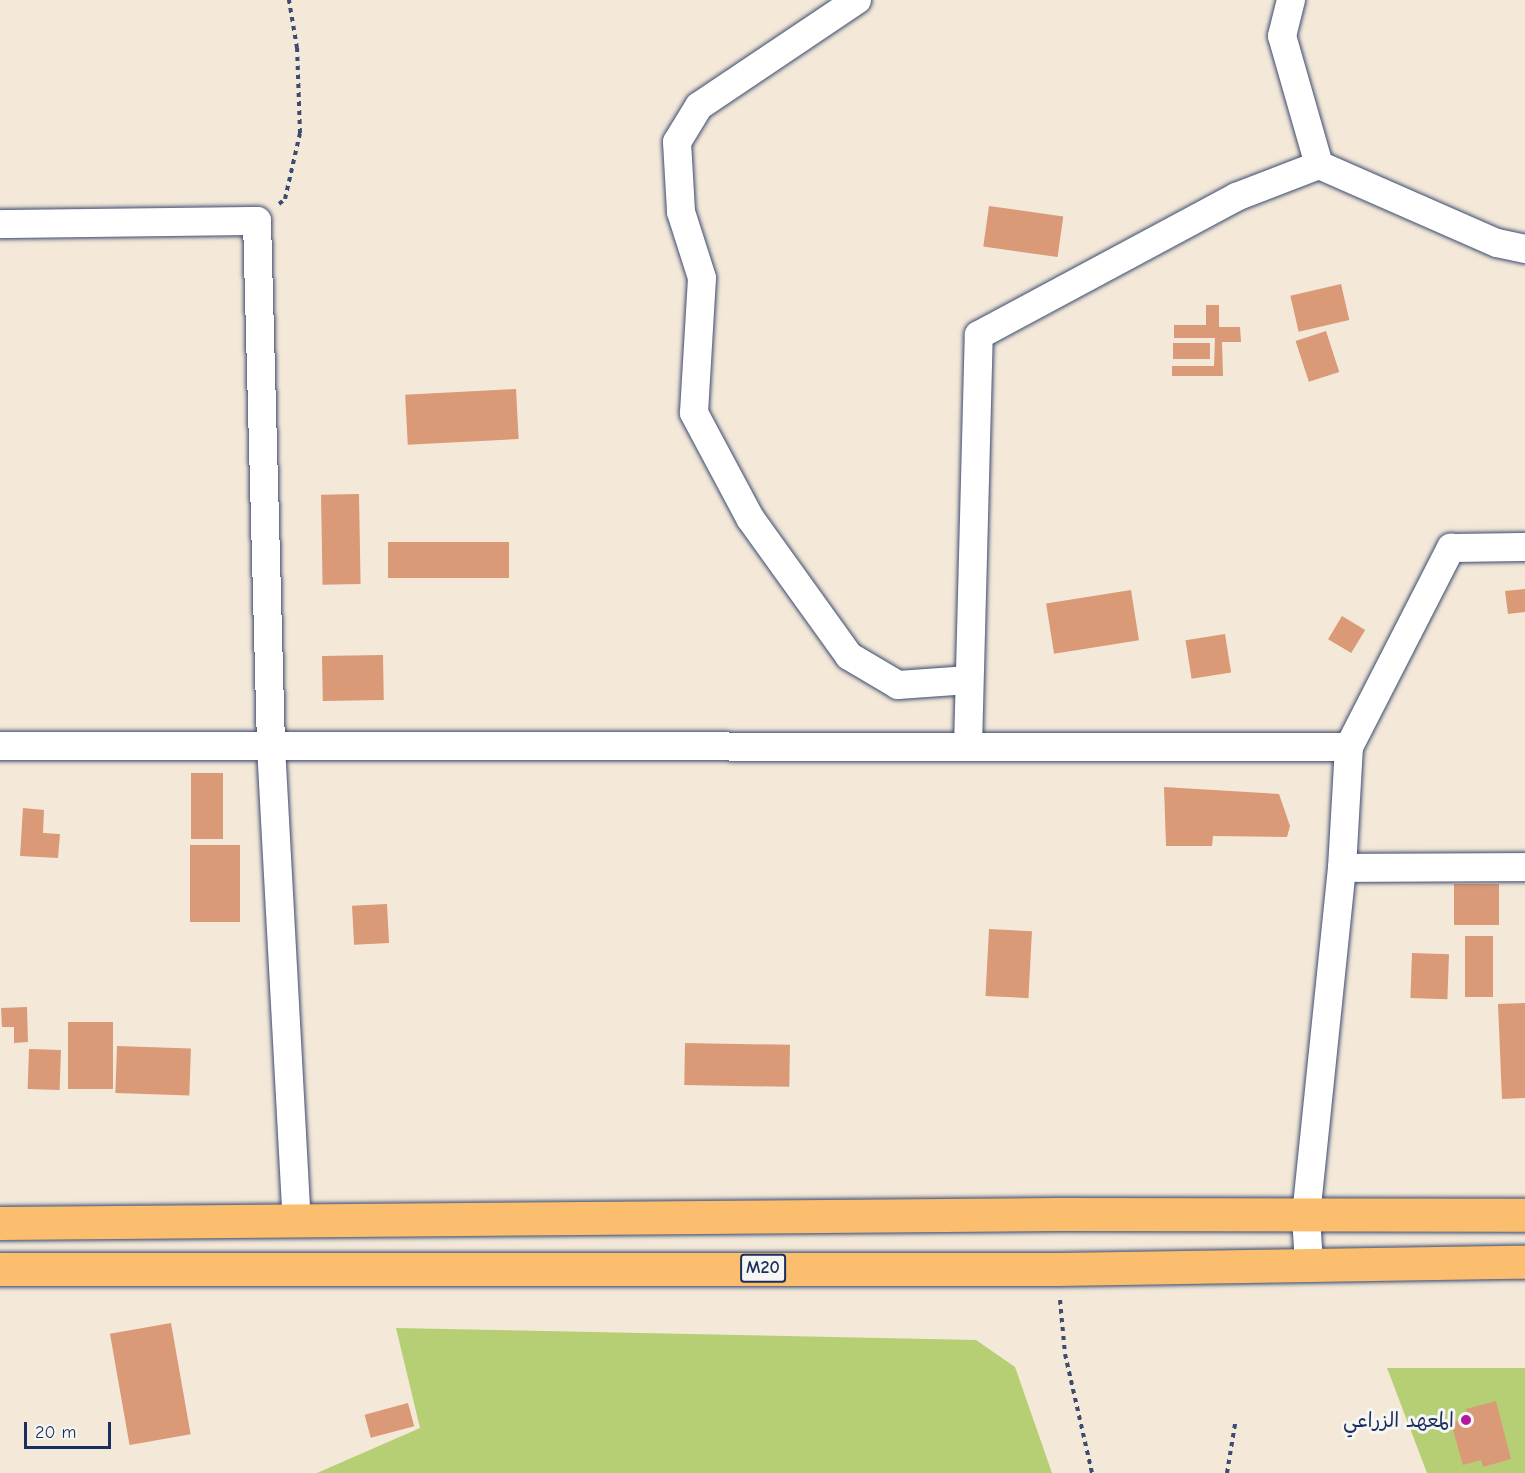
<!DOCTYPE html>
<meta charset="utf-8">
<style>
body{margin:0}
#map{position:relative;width:1525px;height:1473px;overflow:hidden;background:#f4e9d9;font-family:"Comic Neue","Playpen Sans Arabic",sans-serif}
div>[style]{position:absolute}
.green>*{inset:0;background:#b6cf74}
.building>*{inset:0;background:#da9977;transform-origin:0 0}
.path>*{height:4px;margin-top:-2px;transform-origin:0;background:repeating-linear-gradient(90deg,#3c4b70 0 4.5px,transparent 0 9px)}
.roads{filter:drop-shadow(0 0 2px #3c4b70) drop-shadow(0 0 2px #3c4b70)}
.minor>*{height:28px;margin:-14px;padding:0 14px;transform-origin:14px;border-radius:14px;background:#fff}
.major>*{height:33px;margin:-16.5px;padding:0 16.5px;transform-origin:16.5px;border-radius:16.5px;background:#fbbd6e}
.dots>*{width:16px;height:16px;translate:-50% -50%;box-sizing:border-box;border:3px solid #f6f6f2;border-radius:50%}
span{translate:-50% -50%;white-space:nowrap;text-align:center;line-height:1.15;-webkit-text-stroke:6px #f6f6f2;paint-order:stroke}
.shield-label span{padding:2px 4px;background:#f6f6f2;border:2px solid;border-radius:4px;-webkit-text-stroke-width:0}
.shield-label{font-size:18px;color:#1b2f5e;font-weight:700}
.poi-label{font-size:20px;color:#1b2f5e}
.right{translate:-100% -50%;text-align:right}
.scale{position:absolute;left:24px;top:1422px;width:87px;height:27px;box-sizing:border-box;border:3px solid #1b2f5e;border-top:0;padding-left:8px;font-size:18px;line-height:21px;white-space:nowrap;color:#1b2f5e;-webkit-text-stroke:4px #f6f6f2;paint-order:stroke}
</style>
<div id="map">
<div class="green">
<i style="clip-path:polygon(396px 1328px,976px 1340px,1015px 1367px,1052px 1473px,317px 1473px,420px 1428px)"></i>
<i style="clip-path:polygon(1387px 1368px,1525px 1368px,1525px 1473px,1427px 1473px)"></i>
</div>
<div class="building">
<i style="left:989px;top:206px;width:75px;height:41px;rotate:8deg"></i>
<i style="left:1341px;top:284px;width:37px;height:52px;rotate:77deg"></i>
<i style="clip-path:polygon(1206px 305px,1219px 305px,1219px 327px,1240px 327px,1241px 342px,1222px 342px,1223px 376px,1172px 376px,1172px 366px,1214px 366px,1215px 338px,1174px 338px,1174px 325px,1206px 325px)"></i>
<i style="left:1326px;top:331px;width:43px;height:32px;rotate:72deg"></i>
<i style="left:1173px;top:343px;width:37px;height:16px"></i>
<i style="left:516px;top:389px;width:50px;height:111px;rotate:87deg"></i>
<i style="left:359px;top:494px;width:90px;height:38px;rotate:89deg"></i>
<i style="left:509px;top:542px;width:36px;height:121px;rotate:90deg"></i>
<i style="clip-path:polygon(1525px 589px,1525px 612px,1508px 614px,1505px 591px)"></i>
<i style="left:1131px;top:590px;width:51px;height:86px;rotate:81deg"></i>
<i style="left:1342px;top:616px;width:27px;height:27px;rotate:31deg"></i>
<i style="left:1225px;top:634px;width:39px;height:40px;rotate:81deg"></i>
<i style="left:383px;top:655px;width:45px;height:61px;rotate:89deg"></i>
<i style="left:191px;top:773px;width:32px;height:66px"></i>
<i style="clip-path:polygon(1164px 787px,1279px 794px,1290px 826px,1287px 837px,1213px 836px,1212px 846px,1166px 846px)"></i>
<i style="clip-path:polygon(23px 808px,44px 810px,43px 833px,60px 834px,58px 858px,20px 856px)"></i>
<i style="left:190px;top:845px;width:50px;height:77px"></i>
<i style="left:1454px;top:884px;width:45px;height:41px"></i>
<i style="left:387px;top:904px;width:39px;height:35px;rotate:87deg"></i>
<i style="left:989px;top:929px;width:43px;height:67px;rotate:3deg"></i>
<i style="left:1465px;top:936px;width:28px;height:61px"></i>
<i style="left:1412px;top:953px;width:37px;height:45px;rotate:2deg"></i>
<i style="clip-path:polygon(1525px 1003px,1525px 1098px,1502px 1099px,1498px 1004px)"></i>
<i style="clip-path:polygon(27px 1007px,28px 1042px,14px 1043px,14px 1027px,2px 1027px,1px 1008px)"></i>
<i style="left:68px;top:1022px;width:45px;height:67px"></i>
<i style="left:685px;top:1043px;width:105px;height:42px;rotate:1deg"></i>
<i style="left:117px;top:1046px;width:74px;height:47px;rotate:2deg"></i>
<i style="left:29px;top:1049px;width:32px;height:40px;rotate:2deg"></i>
<i style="left:171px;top:1323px;width:113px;height:62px;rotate:80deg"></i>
<i style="clip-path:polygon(1496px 1401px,1511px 1459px,1483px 1467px,1481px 1460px,1463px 1465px,1451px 1423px,1468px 1418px,1466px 1409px)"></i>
<i style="left:408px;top:1403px;width:24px;height:45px;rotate:75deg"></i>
</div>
<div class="path">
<i style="left:279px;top:204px;width:8px;rotate:-40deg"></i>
<i style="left:285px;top:199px;width:68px;rotate:-77.2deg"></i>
<i style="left:300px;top:133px;width:85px;rotate:-92deg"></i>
<i style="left:297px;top:48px;width:49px;rotate:-99.5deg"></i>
<i style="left:1060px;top:1300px;width:54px;rotate:84.7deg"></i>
<i style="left:1065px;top:1354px;width:122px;rotate:77.2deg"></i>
<i style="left:1227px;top:1473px;width:50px;rotate:-80.7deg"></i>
</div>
<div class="roads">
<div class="minor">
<i style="left:857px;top:0;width:190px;rotate:146.1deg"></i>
<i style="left:699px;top:106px;width:42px;rotate:121.4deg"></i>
<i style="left:677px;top:142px;width:70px;rotate:86.7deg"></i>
<i style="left:681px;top:212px;width:69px;rotate:72.3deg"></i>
<i style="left:702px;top:278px;width:135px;rotate:93.4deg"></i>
<i style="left:694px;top:413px;width:119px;rotate:61.9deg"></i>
<i style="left:750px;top:518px;width:170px;rotate:54.3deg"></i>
<i style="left:849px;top:656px;width:57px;rotate:30.6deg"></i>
<i style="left:898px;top:685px;width:71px;rotate:-4deg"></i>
<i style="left:1319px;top:165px;width:194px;rotate:23.7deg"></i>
<i style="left:1497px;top:243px;width:29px;rotate:12deg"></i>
<i style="left:0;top:224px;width:257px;rotate:-0.7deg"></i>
<i style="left:257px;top:221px;width:525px;rotate:88.47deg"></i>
<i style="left:271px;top:746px;width:476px;rotate:86.9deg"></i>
<i style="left:0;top:746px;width:1349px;rotate:0.04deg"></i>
<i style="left:968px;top:747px;width:412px;rotate:-88.5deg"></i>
<i style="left:979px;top:335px;width:292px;rotate:-28.2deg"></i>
<i style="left:1236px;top:197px;width:89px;rotate:-21.1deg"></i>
<i style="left:1319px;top:165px;width:134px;rotate:-106deg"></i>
<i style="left:1282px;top:36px;width:37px;rotate:-76deg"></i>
<i style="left:1342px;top:868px;width:183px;rotate:-0.3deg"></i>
<i style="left:1309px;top:1264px;width:48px;rotate:-93.6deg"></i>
<i style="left:1306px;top:1216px;width:350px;rotate:-84.1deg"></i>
<i style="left:1342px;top:868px;width:121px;rotate:-86.7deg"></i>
<i style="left:1349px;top:747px;width:224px;rotate:-62.9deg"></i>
<i style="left:1451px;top:548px;width:74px;rotate:-0.8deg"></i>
</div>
<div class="major">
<i style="left:0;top:1223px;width:1058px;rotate:-0.49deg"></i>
<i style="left:1058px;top:1214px;width:467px;rotate:0.1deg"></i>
<i style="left:0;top:1269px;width:1057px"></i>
<i style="left:1057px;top:1269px;width:468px;rotate:-0.9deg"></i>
</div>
</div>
<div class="dots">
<i style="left:1466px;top:1420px;background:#b5179e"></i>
</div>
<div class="shield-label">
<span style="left:763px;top:1268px">M20</span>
</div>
<div class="poi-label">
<span class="right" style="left:1454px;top:1420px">المعهد الزراعي</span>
</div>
<div class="scale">20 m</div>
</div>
